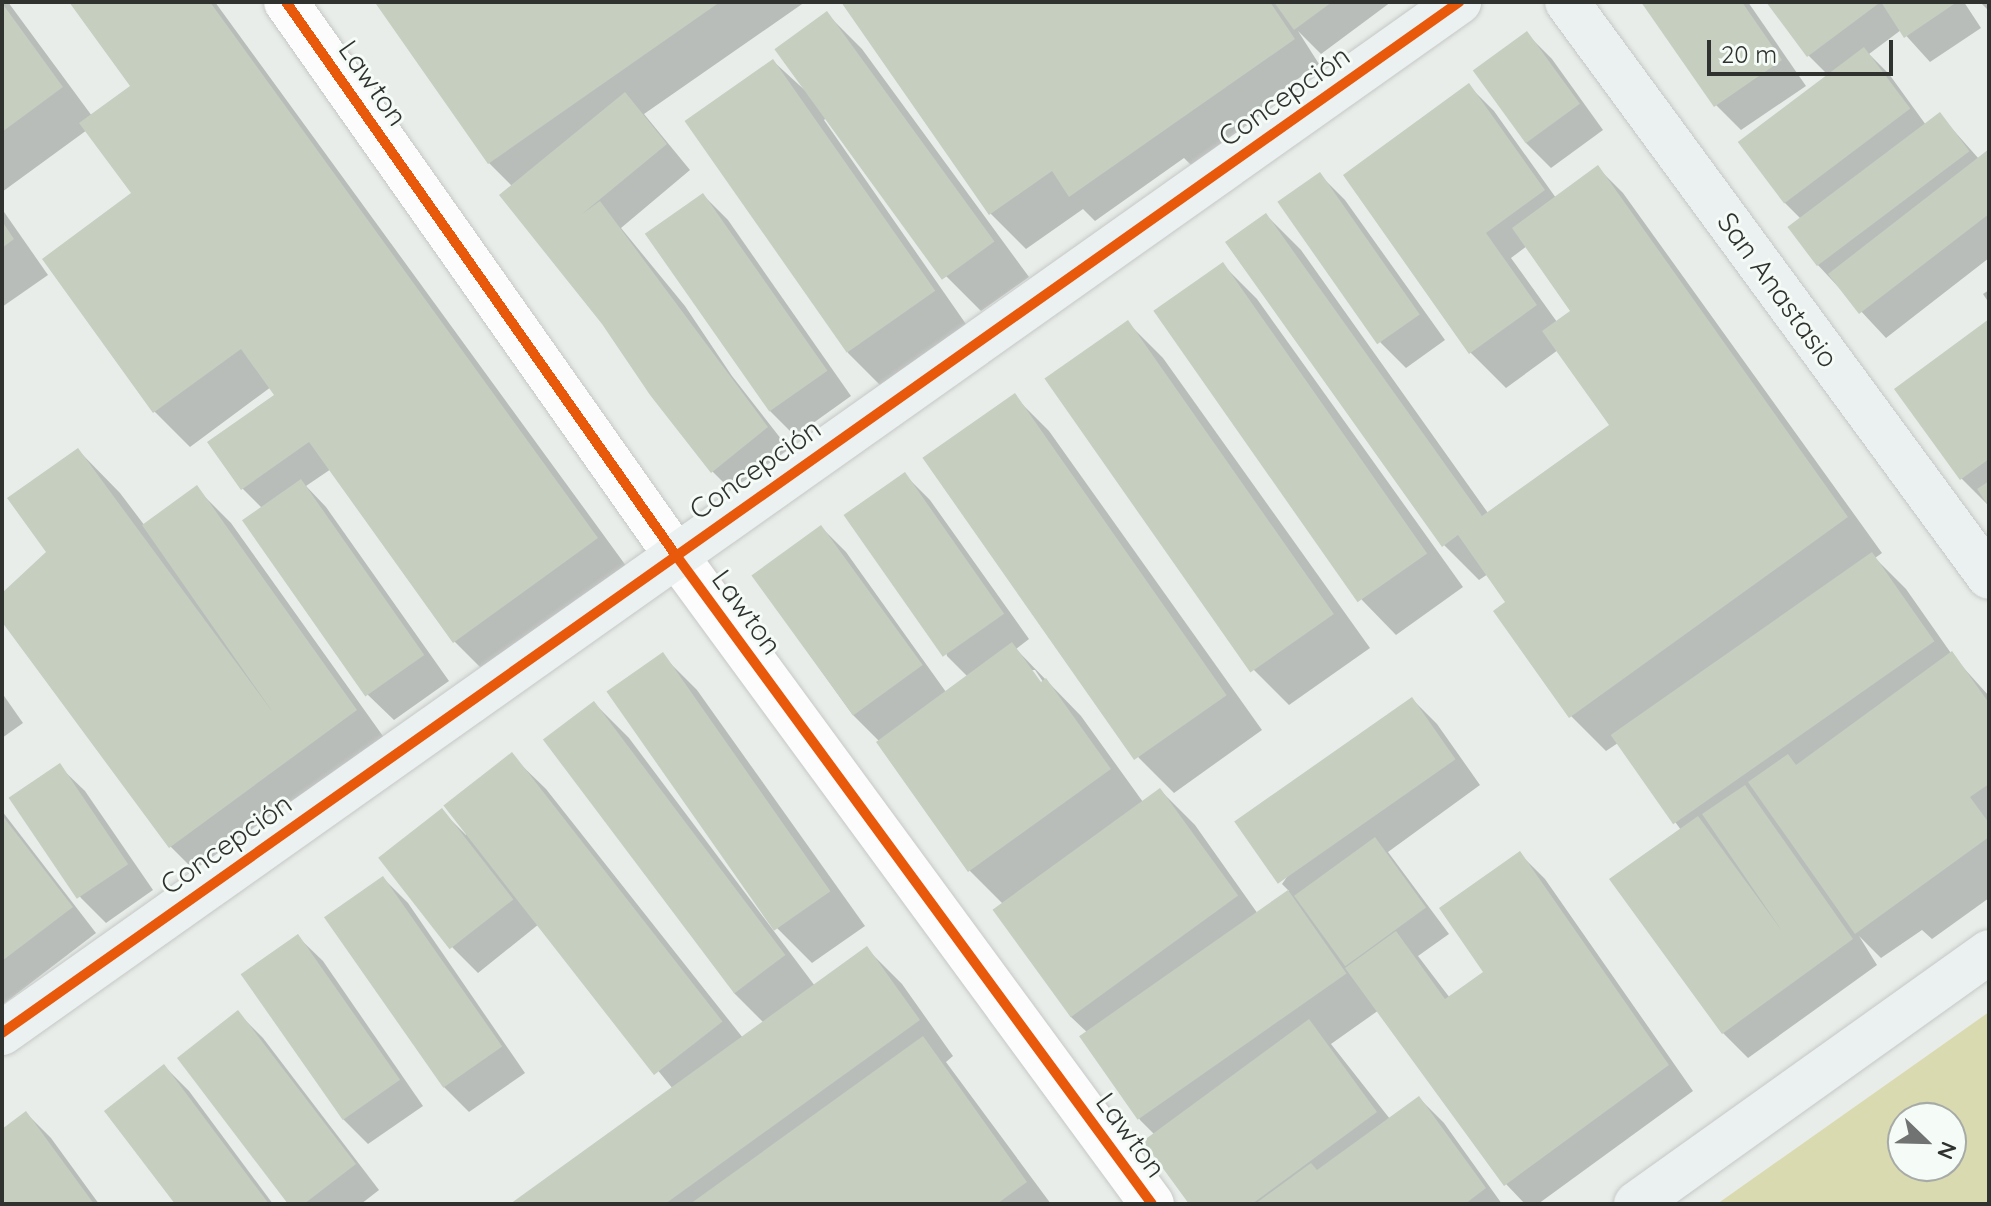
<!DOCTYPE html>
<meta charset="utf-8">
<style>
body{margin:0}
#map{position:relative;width:1991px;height:1206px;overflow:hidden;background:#e8ede9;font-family:Quicksand,sans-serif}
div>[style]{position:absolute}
.green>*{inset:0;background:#dadab0}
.shadow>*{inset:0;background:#0003}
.building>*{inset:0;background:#c5cebf;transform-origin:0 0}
.roads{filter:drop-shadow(0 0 2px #c6c8c6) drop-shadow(0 0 2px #c6c8c6)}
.street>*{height:44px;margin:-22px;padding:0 22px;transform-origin:22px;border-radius:22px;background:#fcfcfc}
.secondary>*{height:44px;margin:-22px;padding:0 22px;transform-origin:22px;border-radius:22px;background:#ebf1f0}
.cycleway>*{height:10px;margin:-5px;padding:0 5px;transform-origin:5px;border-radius:5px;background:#e8590c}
span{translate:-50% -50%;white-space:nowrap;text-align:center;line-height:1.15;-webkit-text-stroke:6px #f5fbf6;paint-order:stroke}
.street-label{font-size:28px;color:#303230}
.frame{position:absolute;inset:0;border:4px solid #303230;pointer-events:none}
.north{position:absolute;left:1887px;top:1102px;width:80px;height:80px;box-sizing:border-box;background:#f5fbf6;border:2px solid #a6aba7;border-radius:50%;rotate:113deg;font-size:22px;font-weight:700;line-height:32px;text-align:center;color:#303230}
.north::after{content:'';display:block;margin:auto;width:28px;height:36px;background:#707371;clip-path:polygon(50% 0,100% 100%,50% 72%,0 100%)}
.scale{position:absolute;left:1707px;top:40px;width:186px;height:36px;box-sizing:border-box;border:4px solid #303230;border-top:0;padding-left:10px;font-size:24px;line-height:28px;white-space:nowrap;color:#303230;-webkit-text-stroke:6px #f5fbf6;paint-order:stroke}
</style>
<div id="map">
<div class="green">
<i style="clip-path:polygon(evenodd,1989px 1012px,1989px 1204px,1717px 1204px,1989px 1012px,1903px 1118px,1951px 1118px,1951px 1166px,1903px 1166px,1903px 1118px)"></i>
</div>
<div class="shadow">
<i style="clip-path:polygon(2px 2px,8px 2px,92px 116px,133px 86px,71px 2px,215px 2px,632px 574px,490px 677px,455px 642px,331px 469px,306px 486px,326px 507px,449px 681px,394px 720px,368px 695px,263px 509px,242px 488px,277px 396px,271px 387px,190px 447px,155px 412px,45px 260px,134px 194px,87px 130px,2px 192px)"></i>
<i style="clip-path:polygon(382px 2px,805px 2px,644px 114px,690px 170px,621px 228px,685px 306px,732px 376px,792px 453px,737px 496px,712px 471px,513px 187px,489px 163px)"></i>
<i style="clip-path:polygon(844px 2px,1391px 2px,1321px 54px,1298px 31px,1319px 64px,1262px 104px,1270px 116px,1194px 168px,1184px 158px,1095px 221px,1083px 209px,1026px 249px,991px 214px)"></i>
<i style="clip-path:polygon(1644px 2px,1748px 2px,1806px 86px,1741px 130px,1716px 105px)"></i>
<i style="clip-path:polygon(1768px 2px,1964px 2px,1981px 28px,1930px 62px,1901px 30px,1869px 54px,1889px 74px,1926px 125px,1940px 115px,1979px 159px,1989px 151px,1989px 258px,1886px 338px,1816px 263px,1790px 227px,1801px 219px,1784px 202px,1829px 76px,1809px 56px)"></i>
<i style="clip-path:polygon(1980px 2px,1989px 2px,1989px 11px)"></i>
<i style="clip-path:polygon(827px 14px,862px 49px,1029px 277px,981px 311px,946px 276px,827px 117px,824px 120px,968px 327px,883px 388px,848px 353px,773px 61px,810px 95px)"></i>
<i style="clip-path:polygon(1527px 34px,1552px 59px,1603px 130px,1551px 168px,1526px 143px)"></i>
<i style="clip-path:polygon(evenodd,1469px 86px,1494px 111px,1556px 198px,1598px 168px,1623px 193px,1882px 553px,1875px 558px,1906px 589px,1953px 656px,1989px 696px,1989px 898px,1932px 939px,1922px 930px,1881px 958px,1859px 936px,1877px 965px,1748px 1058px,1723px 1033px,1681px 830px,1618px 743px,1606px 751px,1571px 716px,1508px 602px,1488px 574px,1479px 580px,1444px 545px,1266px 215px,1301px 250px,1488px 513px,1611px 425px,1558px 350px,1506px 388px,1471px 353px,1345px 175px,1469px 86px,1527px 246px,1573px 311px,1557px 322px,1511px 258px,1527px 246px)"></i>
<i style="clip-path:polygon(1320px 175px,1345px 200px,1445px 340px,1406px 368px,1381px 343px,1281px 203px)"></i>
<i style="clip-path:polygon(703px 195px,728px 220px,851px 396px,795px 436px,770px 411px)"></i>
<i style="clip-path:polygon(2px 209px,48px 275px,2px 307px)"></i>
<i style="clip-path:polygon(1222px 264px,1257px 299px,1463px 587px,1396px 635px,1362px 600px)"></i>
<i style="clip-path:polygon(1989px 290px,1989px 303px,1983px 294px)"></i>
<i style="clip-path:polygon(1989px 321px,1989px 506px,1962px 479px,1896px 389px)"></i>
<i style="clip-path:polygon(1128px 323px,1163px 358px,1370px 648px,1289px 705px,1254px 670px)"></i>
<i style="clip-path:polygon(1014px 396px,1049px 431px,1262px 730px,1174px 793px,1139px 758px,926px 459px)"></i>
<i style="clip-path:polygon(78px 450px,120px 493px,145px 526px,196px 488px,231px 523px,390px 746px,213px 889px,171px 847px,2px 619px,2px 596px,49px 552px)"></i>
<i style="clip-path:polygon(evenodd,905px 475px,930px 500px,1029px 639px,1016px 649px,1081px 716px,1143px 802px,1160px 790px,1195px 825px,1258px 914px,1289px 891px,1282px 884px,1412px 699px,1437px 724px,1480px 785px,1388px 852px,1449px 934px,1418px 956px,1450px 998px,1485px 973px,1520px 854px,1545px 879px,1693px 1091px,1538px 1204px,1525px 1204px,1506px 1184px,1379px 1010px,1331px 1044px,1390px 1119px,1419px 1098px,1444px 1123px,1502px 1204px,1191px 1204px,1155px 1135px,1140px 1120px,1090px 1035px,1071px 1017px,1003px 904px,970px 871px,879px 741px,852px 714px,753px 575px,821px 527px,846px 552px,946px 692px,968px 677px,947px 656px,905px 475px,1030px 670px,1035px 670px,1048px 689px,1045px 691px,1030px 670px)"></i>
<i style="clip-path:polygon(662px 655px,697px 690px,865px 926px,812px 963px,777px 928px)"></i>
<i style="clip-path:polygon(2px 693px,23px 723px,2px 738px)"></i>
<i style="clip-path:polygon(594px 703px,629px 738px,815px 986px,867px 949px,902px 984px,953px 1056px,946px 1062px,1051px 1204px,513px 1204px,673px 1089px,539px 924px,478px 973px,453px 948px,381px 860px,442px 811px,466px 835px,511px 755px,546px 789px,743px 1038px,764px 1023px,734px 993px)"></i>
<i style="clip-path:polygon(59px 766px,85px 791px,153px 890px,106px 923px,81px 898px,12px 798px)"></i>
<i style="clip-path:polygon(2px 811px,96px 933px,2px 1005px)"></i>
<i style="clip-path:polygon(383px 878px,408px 903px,525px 1073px,469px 1112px,444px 1087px,326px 918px)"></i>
<i style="clip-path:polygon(297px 936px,323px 961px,423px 1106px,368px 1144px,343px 1119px)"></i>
<i style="clip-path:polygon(238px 1013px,263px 1038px,379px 1190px,361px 1204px,290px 1204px)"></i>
<i style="clip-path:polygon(164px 1066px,189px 1091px,273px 1204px,177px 1204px)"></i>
<i style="clip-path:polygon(26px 1113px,51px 1138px,99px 1204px,2px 1204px,2px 1132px)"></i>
</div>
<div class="building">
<i style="clip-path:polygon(69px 2px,210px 2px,598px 538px,453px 643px,309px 442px,241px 490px,207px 442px,274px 395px,241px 349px,153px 413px,42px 259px,131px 193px,79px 123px,130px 86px)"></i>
<i style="clip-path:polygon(379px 2px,720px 2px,488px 164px,376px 4px)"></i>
<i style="clip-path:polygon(841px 2px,1270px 2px,1295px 39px,1069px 197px,1052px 171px,989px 215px)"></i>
<i style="clip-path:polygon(1274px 2px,1332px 2px,1294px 30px)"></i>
<i style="clip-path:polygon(1641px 2px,1742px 2px,1782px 60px,1714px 107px)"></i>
<i style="clip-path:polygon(1766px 2px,1876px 2px,1878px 4px,1807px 57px)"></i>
<i style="clip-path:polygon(1881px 2px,1957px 2px,1904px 38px)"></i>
<i style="clip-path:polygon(2px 3px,63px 87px,2px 132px)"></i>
<i style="left:827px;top:11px;width:285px;height:65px;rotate:54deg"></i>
<i style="left:1527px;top:31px;width:90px;height:67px;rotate:54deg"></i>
<i style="left:1864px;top:47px;width:77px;height:158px;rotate:53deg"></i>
<i style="left:773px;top:59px;width:283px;height:108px;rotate:55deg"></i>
<i style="clip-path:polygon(1469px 83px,1545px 190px,1486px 233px,1537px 305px,1469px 354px,1343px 175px)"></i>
<i style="clip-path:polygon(625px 92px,667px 144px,582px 214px,600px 201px,768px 427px,711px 473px,650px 395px,602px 324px,499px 195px)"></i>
<i style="left:1940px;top:112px;width:49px;height:191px;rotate:53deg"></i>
<i style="clip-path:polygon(1989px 149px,1989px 214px,1859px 314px,1828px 274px)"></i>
<i style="clip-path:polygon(1598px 165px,1848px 517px,1569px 718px,1493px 611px,1505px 602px,1458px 535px,1442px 547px,1225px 242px,1266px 213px,1482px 516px,1609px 425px,1542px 331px,1570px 311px,1512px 228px)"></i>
<i style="left:1320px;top:172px;width:174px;height:52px;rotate:55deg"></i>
<i style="left:703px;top:193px;width:217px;height:71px;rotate:55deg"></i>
<i style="clip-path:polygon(2px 221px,14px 239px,2px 248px)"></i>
<i style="left:1223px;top:262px;width:356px;height:85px;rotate:55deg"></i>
<i style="clip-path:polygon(1989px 319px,1989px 459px,1960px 480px,1894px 389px)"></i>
<i style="left:1128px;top:320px;width:359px;height:102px;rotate:55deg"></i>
<i style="left:1015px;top:393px;width:369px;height:113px;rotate:55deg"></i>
<i style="clip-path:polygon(78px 448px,274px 714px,142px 525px,197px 485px,357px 710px,169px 848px,2px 622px,2px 593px,46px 552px,7px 498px)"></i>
<i style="left:905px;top:472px;width:173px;height:75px;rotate:55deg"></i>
<i style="left:301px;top:479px;width:215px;height:72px;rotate:55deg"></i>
<i style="clip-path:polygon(1989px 481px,1989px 507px,1977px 489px)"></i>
<i style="left:821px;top:525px;width:173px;height:86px;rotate:54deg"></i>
<i style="left:1872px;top:552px;width:109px;height:319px;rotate:55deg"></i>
<i style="clip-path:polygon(1012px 642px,1041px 682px,1046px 678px,1111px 769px,968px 872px,876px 742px)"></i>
<i style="clip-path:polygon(1952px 651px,1989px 703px,1989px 784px,1970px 797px,1989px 823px,1989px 837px,1855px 934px,1748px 782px,1788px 754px,1796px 765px)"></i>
<i style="left:663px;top:652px;width:292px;height:69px;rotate:55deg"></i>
<i style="left:1412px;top:697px;width:76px;height:217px;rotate:55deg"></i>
<i style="left:594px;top:701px;width:318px;height:64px;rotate:53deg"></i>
<i style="left:512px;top:752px;width:342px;height:87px;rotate:52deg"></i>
<i style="left:60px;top:763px;width:122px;height:62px;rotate:56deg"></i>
<i style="clip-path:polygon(1745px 785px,1853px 939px,1722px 1034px,1609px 879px,1698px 816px,1782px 931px,1702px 814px)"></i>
<i style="left:1160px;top:788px;width:133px;height:207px;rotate:54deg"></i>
<i style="left:442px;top:808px;width:116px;height:81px;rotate:52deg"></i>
<i style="clip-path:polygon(2px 815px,73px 907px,2px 961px)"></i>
<i style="left:1375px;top:837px;width:87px;height:100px;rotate:54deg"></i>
<i style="clip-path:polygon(1520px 851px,1669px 1065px,1504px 1186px,1345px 968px,1396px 931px,1445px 999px,1483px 972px,1439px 908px)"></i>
<i style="left:383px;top:876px;width:208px;height:72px;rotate:55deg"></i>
<i style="left:1288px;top:890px;width:102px;height:255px;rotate:55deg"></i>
<i style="left:298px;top:934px;width:178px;height:70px;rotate:55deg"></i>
<i style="clip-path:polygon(867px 946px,920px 1020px,665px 1204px,510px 1204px)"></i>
<i style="clip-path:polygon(238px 1010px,356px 1164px,304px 1204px,288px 1204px,177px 1058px)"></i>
<i style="clip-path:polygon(1309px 1019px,1377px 1112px,1252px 1204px,1189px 1204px,1143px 1141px)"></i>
<i style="clip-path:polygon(923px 1036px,1027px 1182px,997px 1204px,690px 1204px)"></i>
<i style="clip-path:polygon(164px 1064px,269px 1204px,175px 1204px,104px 1111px)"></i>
<i style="clip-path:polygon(1419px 1096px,1486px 1188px,1465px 1204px,1255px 1204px,1311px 1163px,1317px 1170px)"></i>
<i style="clip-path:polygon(26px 1111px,94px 1204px,2px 1204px,2px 1129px)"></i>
</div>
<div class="roads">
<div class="street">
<i style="left:286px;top:2px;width:675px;rotate:54.83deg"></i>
<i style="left:675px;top:554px;width:806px;rotate:53.73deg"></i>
</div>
<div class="secondary">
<i style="left:1567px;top:2px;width:713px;rotate:53.72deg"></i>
<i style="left:2px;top:1033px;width:1785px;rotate:-35.28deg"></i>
<i style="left:1636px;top:1204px;width:434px;rotate:-35.5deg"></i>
</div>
</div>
<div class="cycleway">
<i style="left:286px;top:2px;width:675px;rotate:54.83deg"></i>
<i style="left:675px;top:554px;width:806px;rotate:53.73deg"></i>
<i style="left:2px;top:1033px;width:1785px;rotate:-35.28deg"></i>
</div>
<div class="street-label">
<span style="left:373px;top:83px;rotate:55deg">Lawton</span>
<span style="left:1284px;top:96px;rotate:-35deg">Concepción</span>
<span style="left:1778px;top:290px;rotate:54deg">San Anastasio</span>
<span style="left:755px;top:469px;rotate:-35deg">Concepción</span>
<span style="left:747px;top:612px;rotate:54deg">Lawton</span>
<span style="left:226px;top:844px;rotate:-35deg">Concepción</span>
<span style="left:1131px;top:1135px;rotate:54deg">Lawton</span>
</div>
<div class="frame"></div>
<div class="north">N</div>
<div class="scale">20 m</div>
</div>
